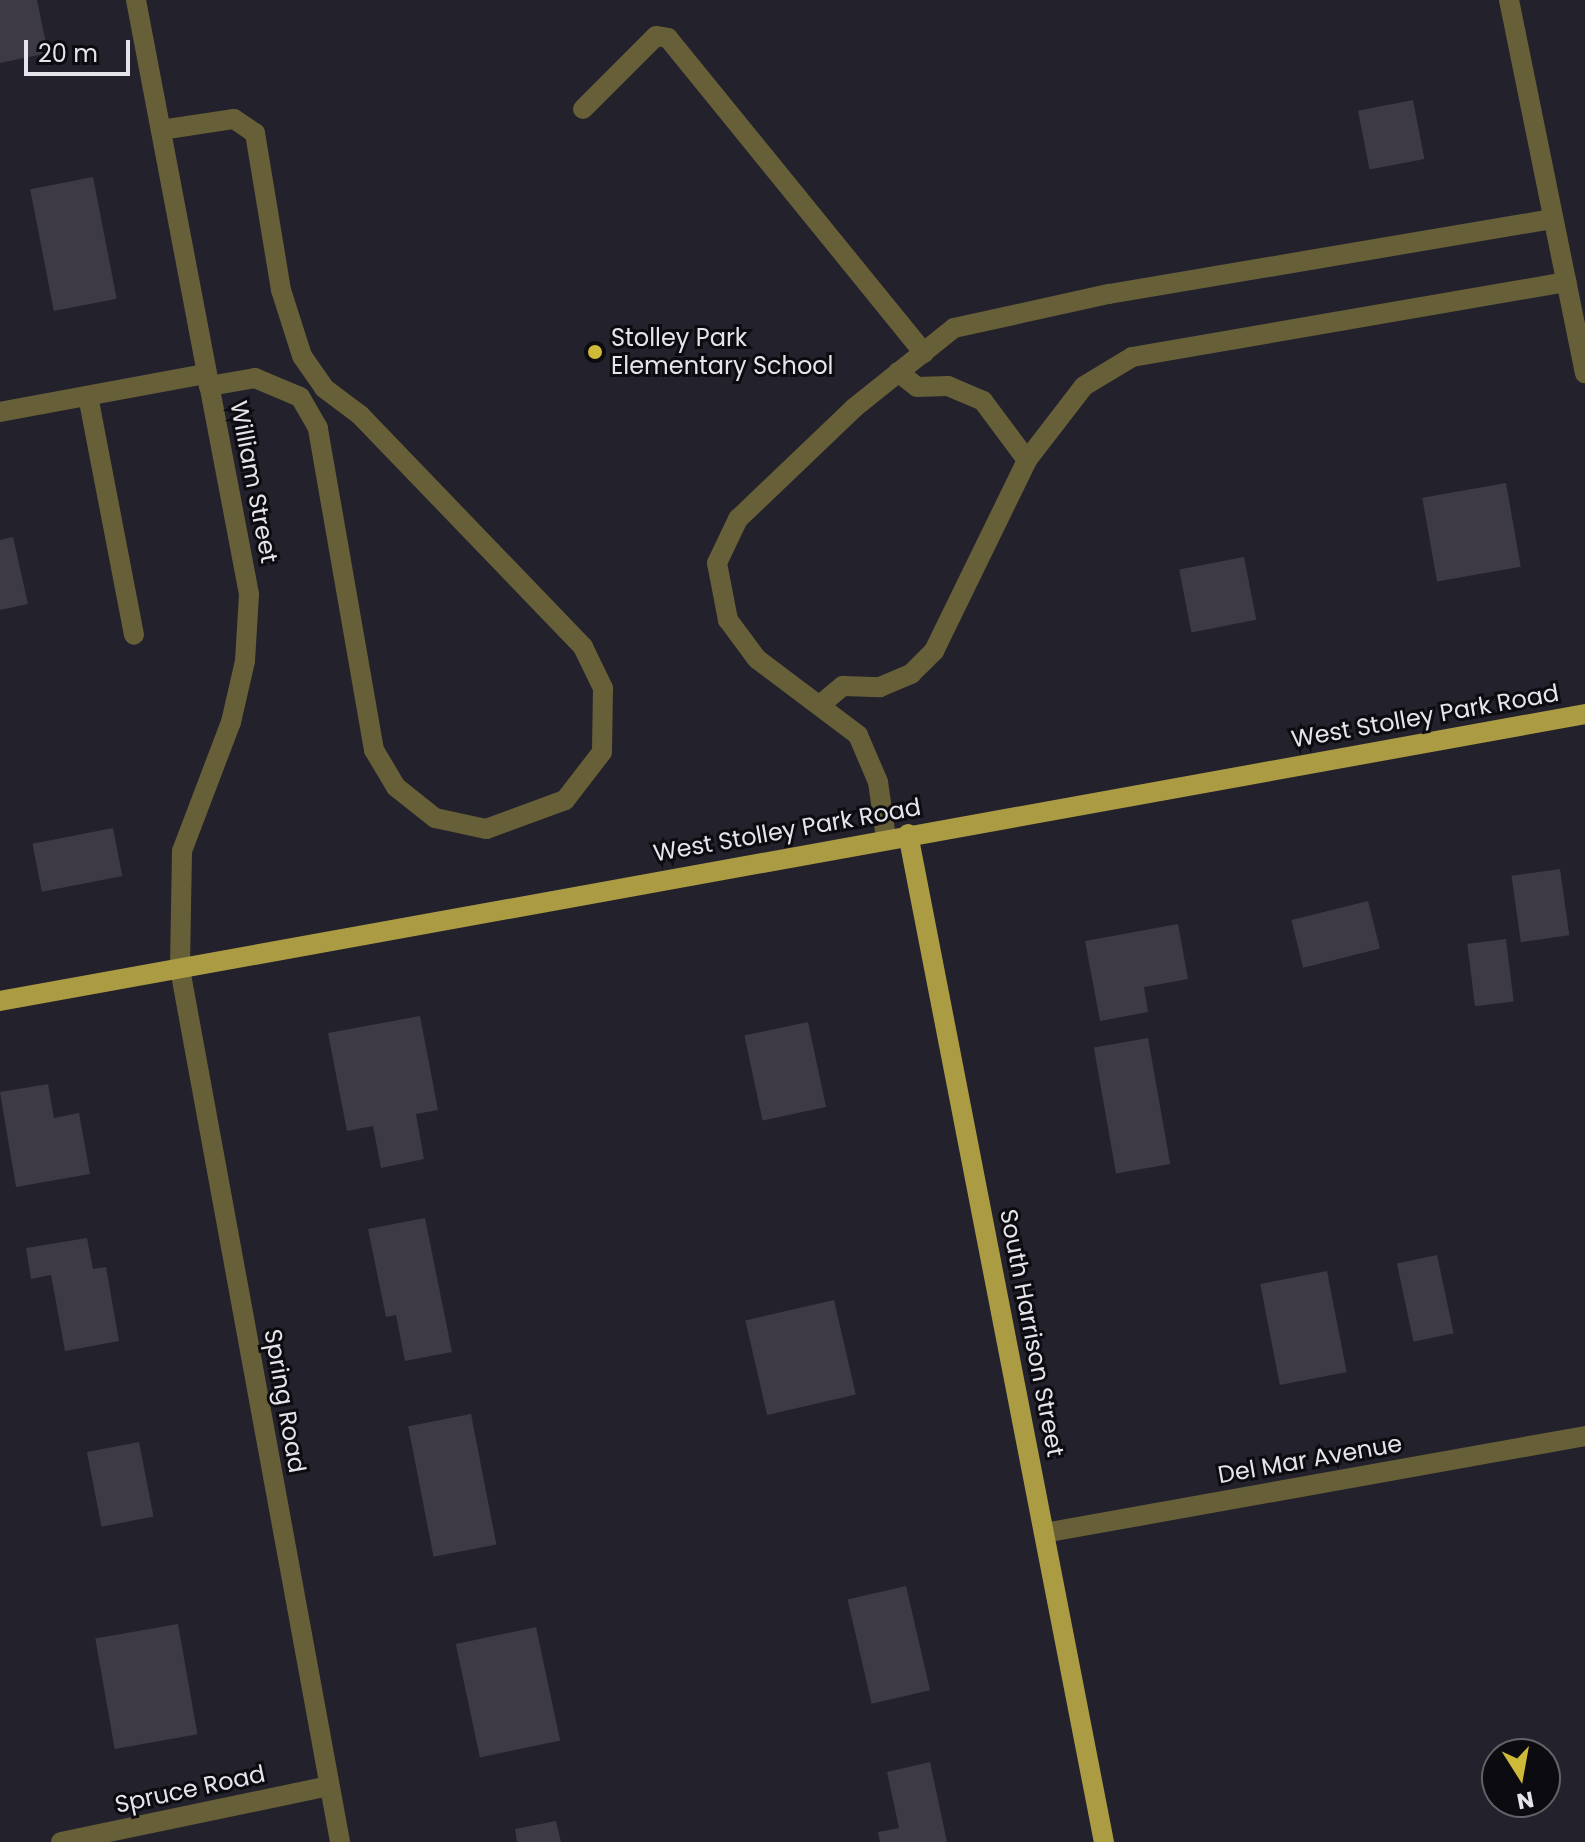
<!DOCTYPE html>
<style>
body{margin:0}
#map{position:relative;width:1585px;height:1842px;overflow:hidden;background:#23212c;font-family:Poppins,sans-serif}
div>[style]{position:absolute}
.building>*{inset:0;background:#3d3a46;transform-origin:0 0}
.minor>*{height:20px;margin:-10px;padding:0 10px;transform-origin:10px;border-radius:10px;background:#665f38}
.major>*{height:20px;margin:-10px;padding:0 10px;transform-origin:10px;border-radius:10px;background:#ab9c44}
.dots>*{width:22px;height:22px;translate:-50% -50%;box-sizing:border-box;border:4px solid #0c0b10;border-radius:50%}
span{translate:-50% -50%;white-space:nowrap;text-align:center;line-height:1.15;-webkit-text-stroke:6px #0c0b10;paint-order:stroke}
.poi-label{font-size:24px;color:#e5e4eb}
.left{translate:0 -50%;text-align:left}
.street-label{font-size:24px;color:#e5e4eb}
.north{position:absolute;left:1481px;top:1738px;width:80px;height:80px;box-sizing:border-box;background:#0c0b10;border:2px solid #636268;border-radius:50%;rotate:169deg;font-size:22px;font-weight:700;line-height:32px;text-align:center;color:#e5e4eb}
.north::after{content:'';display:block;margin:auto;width:28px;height:36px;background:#ceb938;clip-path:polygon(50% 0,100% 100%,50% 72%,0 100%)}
.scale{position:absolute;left:24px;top:40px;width:106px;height:36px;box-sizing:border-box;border:4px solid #e5e4eb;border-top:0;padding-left:10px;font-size:24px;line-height:28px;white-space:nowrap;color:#e5e4eb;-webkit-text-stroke:6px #0c0b10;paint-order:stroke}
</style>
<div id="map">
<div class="building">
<i style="clip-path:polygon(0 0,37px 0,48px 53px,0 63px)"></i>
<i style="left:1413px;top:100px;width:60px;height:56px;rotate:79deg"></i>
<i style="left:93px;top:177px;width:124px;height:64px;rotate:79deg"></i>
<i style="left:1506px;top:483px;width:85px;height:85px;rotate:80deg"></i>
<i style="clip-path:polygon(13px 537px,28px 604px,0 610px,0 540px)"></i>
<i style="left:1244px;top:557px;width:64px;height:66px;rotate:79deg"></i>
<i style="left:113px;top:828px;width:49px;height:82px;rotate:79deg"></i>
<i style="left:1560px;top:869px;width:67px;height:49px;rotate:82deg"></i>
<i style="left:1368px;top:901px;width:49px;height:79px;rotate:76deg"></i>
<i style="clip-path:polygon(1178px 924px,1188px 979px,1144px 987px,1148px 1012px,1100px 1021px,1085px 941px)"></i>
<i style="left:1506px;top:939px;width:63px;height:39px;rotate:83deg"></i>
<i style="clip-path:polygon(420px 1016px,438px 1110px,416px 1114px,424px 1159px,381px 1168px,373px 1126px,347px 1131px,328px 1033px)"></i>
<i style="left:808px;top:1022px;width:87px;height:65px;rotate:78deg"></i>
<i style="left:1148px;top:1038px;width:128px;height:55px;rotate:80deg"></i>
<i style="clip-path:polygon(48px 1084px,54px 1118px,79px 1113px,90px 1174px,16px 1187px,0 1092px)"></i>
<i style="clip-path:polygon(425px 1218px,452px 1352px,405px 1361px,396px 1315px,386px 1317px,368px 1229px)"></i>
<i style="clip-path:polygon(87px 1238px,93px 1269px,106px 1267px,119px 1341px,65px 1351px,51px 1275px,31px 1279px,26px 1248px)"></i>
<i style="left:1437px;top:1255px;width:80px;height:41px;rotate:78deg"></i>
<i style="left:1327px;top:1271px;width:103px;height:68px;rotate:79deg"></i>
<i style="left:834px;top:1300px;width:97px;height:91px;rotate:77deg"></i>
<i style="left:471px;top:1414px;width:133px;height:64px;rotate:79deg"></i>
<i style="left:139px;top:1442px;width:76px;height:53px;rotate:79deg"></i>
<i style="left:906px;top:1586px;width:107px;height:60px;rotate:77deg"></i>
<i style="left:178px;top:1624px;width:112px;height:84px;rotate:80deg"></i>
<i style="left:536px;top:1627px;width:116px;height:82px;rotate:78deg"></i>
<i style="clip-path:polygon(930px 1762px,947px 1842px,880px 1842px,878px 1832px,899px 1828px,887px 1772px)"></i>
<i style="clip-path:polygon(556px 1821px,561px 1842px,517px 1842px,515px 1829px)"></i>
</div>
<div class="minor">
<i style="left:136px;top:0;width:605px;rotate:79.23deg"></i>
<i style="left:249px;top:594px;width:67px;rotate:93.4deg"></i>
<i style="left:245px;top:661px;width:63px;rotate:102.9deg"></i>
<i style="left:231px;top:722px;width:138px;rotate:110.8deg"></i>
<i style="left:182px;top:851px;width:118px;rotate:91deg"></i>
<i style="left:180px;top:969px;width:888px;rotate:79.61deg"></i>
<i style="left:1509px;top:0;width:381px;rotate:78.5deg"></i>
<i style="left:583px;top:109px;width:103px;rotate:-45deg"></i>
<i style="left:656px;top:36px;width:12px;rotate:9deg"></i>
<i style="left:668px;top:38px;width:406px;rotate:50.9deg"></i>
<i style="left:161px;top:130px;width:74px;rotate:-8.6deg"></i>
<i style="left:234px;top:119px;width:25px;rotate:34deg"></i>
<i style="left:255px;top:133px;width:159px;rotate:80.6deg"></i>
<i style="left:281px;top:290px;width:69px;rotate:72.3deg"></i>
<i style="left:302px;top:356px;width:39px;rotate:55deg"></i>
<i style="left:324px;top:388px;width:45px;rotate:36.9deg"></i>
<i style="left:360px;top:415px;width:322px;rotate:46.1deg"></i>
<i style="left:583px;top:647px;width:46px;rotate:64deg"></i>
<i style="left:603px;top:688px;width:64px;rotate:90.9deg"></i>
<i style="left:602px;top:752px;width:61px;rotate:127.6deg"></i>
<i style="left:565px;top:800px;width:84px;rotate:159.8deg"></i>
<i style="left:486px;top:829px;width:52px;rotate:-167.8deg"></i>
<i style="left:435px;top:818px;width:50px;rotate:-141.5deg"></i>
<i style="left:396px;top:787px;width:43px;rotate:-120.7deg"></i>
<i style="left:374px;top:750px;width:327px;rotate:-99.9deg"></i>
<i style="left:318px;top:428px;width:36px;rotate:-120deg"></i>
<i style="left:300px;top:397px;width:49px;rotate:-157.1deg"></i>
<i style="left:255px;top:378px;width:47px;rotate:170.1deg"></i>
<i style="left:898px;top:372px;width:24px;rotate:38deg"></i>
<i style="left:917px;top:387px;width:31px;rotate:-2deg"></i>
<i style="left:948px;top:386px;width:38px;rotate:23deg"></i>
<i style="left:983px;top:401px;width:74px;rotate:53.3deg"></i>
<i style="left:88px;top:396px;width:243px;rotate:79.1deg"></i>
<i style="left:0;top:412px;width:209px;rotate:-10.5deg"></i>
<i style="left:820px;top:705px;width:30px;rotate:-40deg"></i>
<i style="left:843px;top:686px;width:37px;rotate:2deg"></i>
<i style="left:880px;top:687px;width:34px;rotate:-23deg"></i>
<i style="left:911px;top:674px;width:33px;rotate:-45deg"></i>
<i style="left:934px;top:651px;width:212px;rotate:-64deg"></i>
<i style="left:1027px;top:460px;width:93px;rotate:-52.4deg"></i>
<i style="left:1084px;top:386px;width:56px;rotate:-31.1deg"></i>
<i style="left:1132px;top:357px;width:441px;rotate:-9.8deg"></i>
<i style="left:886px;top:838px;width:57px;rotate:-98.1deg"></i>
<i style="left:878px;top:782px;width:51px;rotate:-113.1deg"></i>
<i style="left:858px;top:735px;width:126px;rotate:-143deg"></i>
<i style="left:757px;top:659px;width:49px;rotate:-126.6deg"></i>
<i style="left:728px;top:620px;width:58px;rotate:-100.9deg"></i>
<i style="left:717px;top:563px;width:49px;rotate:-64.5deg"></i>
<i style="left:738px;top:519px;width:161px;rotate:-43.7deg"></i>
<i style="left:854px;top:408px;width:128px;rotate:-38.7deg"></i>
<i style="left:954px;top:328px;width:159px;rotate:-12.4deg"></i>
<i style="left:1109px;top:294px;width:450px;rotate:-9.6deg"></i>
<i style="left:1044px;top:1533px;width:550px;rotate:-10.16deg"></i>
<i style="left:61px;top:1842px;width:274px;rotate:-11.8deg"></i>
</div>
<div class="major">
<i style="left:908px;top:834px;width:1027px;rotate:79deg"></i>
<i style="left:0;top:1001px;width:1611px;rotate:-10.26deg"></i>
</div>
<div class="dots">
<i style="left:595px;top:352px;background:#ceb938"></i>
</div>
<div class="poi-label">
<span class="left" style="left:611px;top:352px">Stolley Park<br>Elementary School</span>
</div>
<div class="street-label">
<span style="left:254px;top:482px;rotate:79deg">William Street</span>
<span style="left:1425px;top:716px;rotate:-10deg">West Stolley Park Road</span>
<span style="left:787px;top:830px;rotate:-10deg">West Stolley Park Road</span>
<span style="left:1032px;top:1333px;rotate:79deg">South Harrison Street</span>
<span style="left:285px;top:1401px;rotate:80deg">Spring Road</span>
<span style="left:1310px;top:1459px;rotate:-10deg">Del Mar Avenue</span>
<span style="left:190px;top:1789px;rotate:-12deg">Spruce Road</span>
</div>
<div class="north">N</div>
<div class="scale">20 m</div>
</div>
